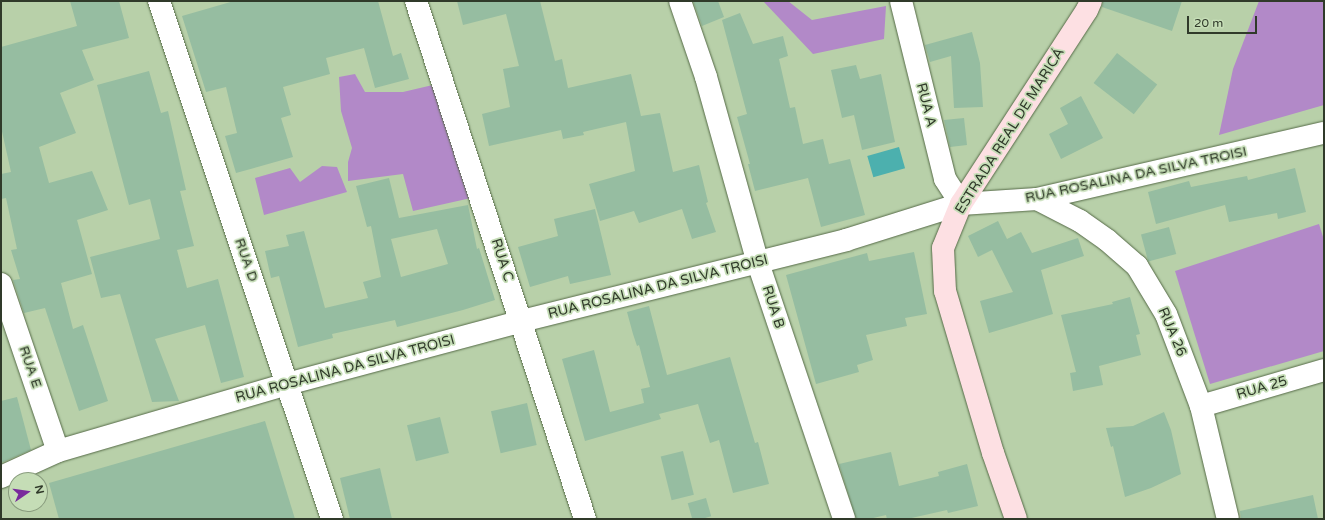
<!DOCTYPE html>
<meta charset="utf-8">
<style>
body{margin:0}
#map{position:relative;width:1325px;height:520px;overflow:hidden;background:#b8d0a9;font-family:"Varela Round",sans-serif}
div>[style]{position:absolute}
.green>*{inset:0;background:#b289c8}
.water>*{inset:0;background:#4cb0ae;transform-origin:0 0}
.building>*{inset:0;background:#96bda1;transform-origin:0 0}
.roads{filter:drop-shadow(0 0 1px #556a47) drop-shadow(0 0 1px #556a47)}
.minor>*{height:22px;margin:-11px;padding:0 11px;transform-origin:11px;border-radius:11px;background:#fff}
.secondary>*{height:22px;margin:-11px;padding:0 11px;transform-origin:11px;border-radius:11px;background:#fde0e3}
span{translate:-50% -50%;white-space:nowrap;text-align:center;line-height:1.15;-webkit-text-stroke:3.5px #c5ddb6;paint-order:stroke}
.street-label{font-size:14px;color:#303a2a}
.frame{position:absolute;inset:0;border:2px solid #303a2a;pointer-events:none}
.north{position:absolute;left:8px;top:472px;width:40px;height:40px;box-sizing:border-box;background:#c5ddb6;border:1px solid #899c7e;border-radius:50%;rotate:77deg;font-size:11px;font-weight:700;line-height:16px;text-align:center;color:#303a2a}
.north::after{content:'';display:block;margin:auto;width:14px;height:18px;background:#792a9c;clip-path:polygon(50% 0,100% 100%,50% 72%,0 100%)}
.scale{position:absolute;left:1187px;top:16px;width:70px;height:18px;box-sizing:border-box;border:2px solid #303a2a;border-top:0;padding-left:5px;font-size:12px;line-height:14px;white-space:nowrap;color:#303a2a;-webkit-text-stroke:3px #c5ddb6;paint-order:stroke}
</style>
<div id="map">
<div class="green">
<i style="clip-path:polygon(763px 1px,788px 1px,812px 20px,886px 6px,884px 39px,813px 54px)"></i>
<i style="clip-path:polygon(1259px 1px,1324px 1px,1324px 105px,1219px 135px,1233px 69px)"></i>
<i style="clip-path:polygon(355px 74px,365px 92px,403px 92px,437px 84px,471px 198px,413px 211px,403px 174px,348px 181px,348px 162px,352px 148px,341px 111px,339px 77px)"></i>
<i style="clip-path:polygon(322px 166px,337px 167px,347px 192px,264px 215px,255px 178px,290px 168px,300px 182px)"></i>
<i style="clip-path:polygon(1319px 224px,1324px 240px,1324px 351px,1210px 384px,1175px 271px)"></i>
</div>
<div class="water">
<i style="left:899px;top:147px;width:22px;height:33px;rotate:74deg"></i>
</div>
<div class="building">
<i style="clip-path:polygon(70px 1px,119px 1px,129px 38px,82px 50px,94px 80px,60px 93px,76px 133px,39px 147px,49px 183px,92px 171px,108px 210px,77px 220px,92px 274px,61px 283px,73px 329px,83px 325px,108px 401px,79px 411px,45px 308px,24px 313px,13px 280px,20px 279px,11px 250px,17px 249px,6px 198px,1px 199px,1px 174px,11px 172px,1px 127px,1px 47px,77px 26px)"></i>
<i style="clip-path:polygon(234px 1px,378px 1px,393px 56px,401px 53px,409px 79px,375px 88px,364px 48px,326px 58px,330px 74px,283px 87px,291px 115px,281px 118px,293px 157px,236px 173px,225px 136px,237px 133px,226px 87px,206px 92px,182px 16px)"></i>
<i style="clip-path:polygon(457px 1px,540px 1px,555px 61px,562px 59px,568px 88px,631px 74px,641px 116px,660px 113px,673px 172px,699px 165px,708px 202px,706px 203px,716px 232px,692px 239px,682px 209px,639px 223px,634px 211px,600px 221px,589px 184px,635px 171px,626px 122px,583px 132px,584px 135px,563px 139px,561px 130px,489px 146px,482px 114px,510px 107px,503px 69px,519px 66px,506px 14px,463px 25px)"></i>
<i style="clip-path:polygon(693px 1px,718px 1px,724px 17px,702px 26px)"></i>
<i style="clip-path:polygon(1103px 1px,1182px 1px,1172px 31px,1102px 7px)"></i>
<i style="clip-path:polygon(740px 13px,753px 44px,783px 36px,788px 56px,779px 59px,790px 108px,795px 107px,803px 144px,823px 139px,829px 164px,850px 159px,865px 215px,821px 227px,808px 178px,755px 191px,748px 164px,750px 164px,737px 117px,747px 114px,722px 20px)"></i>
<i style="clip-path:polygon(972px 32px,980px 63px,983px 107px,954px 108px,951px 56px,930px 62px,925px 45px)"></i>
<i style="left:1117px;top:53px;width:51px;height:38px;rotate:38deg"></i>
<i style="clip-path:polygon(856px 65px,860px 79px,881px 74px,895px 142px,862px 150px,854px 115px,842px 118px,831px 70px)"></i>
<i style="clip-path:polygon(149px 71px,161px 113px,168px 111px,186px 190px,180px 191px,194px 246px,177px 250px,187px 288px,218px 279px,244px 377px,221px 383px,205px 325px,155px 339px,179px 401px,152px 402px,120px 294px,101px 298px,90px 257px,160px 239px,150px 199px,129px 205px,97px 85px)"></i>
<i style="clip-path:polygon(1081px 96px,1103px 138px,1061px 159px,1049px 134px,1068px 124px,1060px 108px)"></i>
<i style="clip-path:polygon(964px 118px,967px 145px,950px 147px,944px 120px)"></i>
<i style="clip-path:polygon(1295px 168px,1306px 212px,1278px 219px,1277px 213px,1229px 222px,1225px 205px,1156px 224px,1148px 192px,1189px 181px,1191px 187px,1247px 176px,1248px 180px)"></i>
<i style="clip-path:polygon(evenodd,389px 178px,399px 218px,468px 205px,477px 249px,479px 248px,495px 300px,463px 310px,397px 327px,395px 320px,332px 334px,333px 338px,298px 347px,279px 276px,271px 278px,265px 251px,289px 246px,286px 235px,304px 231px,325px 308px,368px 298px,363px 282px,381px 277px,371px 226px,367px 227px,356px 186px,389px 178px,437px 229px,448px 264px,401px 277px,391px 239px,437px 229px)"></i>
<i style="clip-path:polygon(595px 209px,611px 275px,570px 284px,568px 276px,530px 287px,518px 247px,558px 236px,554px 219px)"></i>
<i style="clip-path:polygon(998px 221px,1007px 239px,1021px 232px,1032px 253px,1078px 238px,1084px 256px,1041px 270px,1053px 314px,989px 333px,980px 301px,1013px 292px,992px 250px,978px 257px,968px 236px)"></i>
<i style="left:1169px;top:227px;width:28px;height:29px;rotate:75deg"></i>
<i style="clip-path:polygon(914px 252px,927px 314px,905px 318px,907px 326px,866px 335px,873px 360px,857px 365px,859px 372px,816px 384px,786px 275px,867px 253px,869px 261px)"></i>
<i style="clip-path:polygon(1130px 297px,1140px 334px,1136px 335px,1141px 355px,1099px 366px,1103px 385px,1073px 391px,1070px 373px,1076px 372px,1061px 315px,1113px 304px,1112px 302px)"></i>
<i style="clip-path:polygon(649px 306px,667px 375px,730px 357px,755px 443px,758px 442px,769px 484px,733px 493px,719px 440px,710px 443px,698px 404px,659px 414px,661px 419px,585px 441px,562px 359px,594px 350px,610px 412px,644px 403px,641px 389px,650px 387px,639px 345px,637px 346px,633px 334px,627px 312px)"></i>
<i style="clip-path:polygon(17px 397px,31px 450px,1px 463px,1px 401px)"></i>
<i style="left:527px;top:403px;width:43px;height:37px;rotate:77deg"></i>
<i style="clip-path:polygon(1164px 412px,1171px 430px,1181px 474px,1151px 488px,1125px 497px,1113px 446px,1111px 447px,1106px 428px,1133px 426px)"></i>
<i style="left:440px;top:417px;width:37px;height:34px;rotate:76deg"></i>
<i style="clip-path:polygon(265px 421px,295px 519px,59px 519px,49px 483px)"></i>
<i style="left:683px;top:451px;width:45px;height:23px;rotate:76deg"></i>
<i style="clip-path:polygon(891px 452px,899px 486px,939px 476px,938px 472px,967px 464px,978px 506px,948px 513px,947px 510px,907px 519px,887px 519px,886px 515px,869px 519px,856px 519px,839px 464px)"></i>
<i style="clip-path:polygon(380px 468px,392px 519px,350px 519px,340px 478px)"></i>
<i style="clip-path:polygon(1313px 495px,1318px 519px,1241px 519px,1240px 511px)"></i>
<i style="left:706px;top:498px;width:19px;height:19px;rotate:74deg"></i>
</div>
<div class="roads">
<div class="minor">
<i style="left:159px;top:1px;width:546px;rotate:71.53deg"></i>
<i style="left:416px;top:1px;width:545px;rotate:71.93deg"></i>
<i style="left:680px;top:1px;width:80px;rotate:71.1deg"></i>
<i style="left:706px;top:77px;width:193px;rotate:74.4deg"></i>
<i style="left:758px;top:263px;width:270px;rotate:71.4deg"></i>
<i style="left:901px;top:1px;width:183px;rotate:76.1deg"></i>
<i style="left:945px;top:179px;width:30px;rotate:57deg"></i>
<i style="left:1037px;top:199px;width:48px;rotate:27.1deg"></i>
<i style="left:1080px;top:221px;width:33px;rotate:35deg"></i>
<i style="left:1107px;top:240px;width:40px;rotate:41deg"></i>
<i style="left:1137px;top:266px;width:56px;rotate:58.9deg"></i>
<i style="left:1166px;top:314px;width:98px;rotate:69.2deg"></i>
<i style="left:1201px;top:406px;width:116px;rotate:76.6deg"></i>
<i style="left:1px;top:284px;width:176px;rotate:71.2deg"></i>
<i style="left:1201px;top:406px;width:128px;rotate:-16.3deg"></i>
<i style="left:1px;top:477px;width:63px;rotate:-24.5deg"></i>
<i style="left:58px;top:451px;width:239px;rotate:-16.3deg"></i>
<i style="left:287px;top:384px;width:243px;rotate:-15deg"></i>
<i style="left:522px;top:321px;width:334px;rotate:-14deg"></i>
<i style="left:846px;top:240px;width:121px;rotate:-17.4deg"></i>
<i style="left:961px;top:204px;width:76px;rotate:-3.8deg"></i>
<i style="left:1037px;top:199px;width:294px;rotate:-13deg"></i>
</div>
<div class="secondary">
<i style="left:1016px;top:519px;width:70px;rotate:-109.2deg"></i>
<i style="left:993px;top:453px;width:169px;rotate:-106.5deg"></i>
<i style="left:945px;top:291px;width:43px;rotate:-92.7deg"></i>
<i style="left:943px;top:248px;width:48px;rotate:-67.8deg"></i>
<i style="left:961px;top:204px;width:231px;rotate:-57deg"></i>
<i style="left:1087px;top:10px;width:10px;rotate:-66deg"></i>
</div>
</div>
<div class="street-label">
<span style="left:926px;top:105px;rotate:76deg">RUA A</span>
<span style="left:1010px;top:131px;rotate:-58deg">ESTRADA REAL DE MARICÁ</span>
<span style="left:1136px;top:175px;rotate:-12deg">RUA ROSALINA DA SILVA TROISI</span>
<span style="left:246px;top:260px;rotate:71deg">RUA D</span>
<span style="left:502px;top:260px;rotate:72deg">RUA C</span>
<span style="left:658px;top:287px;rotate:-14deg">RUA ROSALINA DA SILVA TROISI</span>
<span style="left:773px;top:307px;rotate:72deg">RUA B</span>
<span style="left:1172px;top:332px;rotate:67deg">RUA 26</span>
<span style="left:30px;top:367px;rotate:71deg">RUA E</span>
<span style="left:345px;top:369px;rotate:-15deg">RUA ROSALINA DA SILVA TROISI</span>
<span style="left:1262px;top:388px;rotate:-16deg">RUA 25</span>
</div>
<div class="frame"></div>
<div class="north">N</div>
<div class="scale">20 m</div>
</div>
